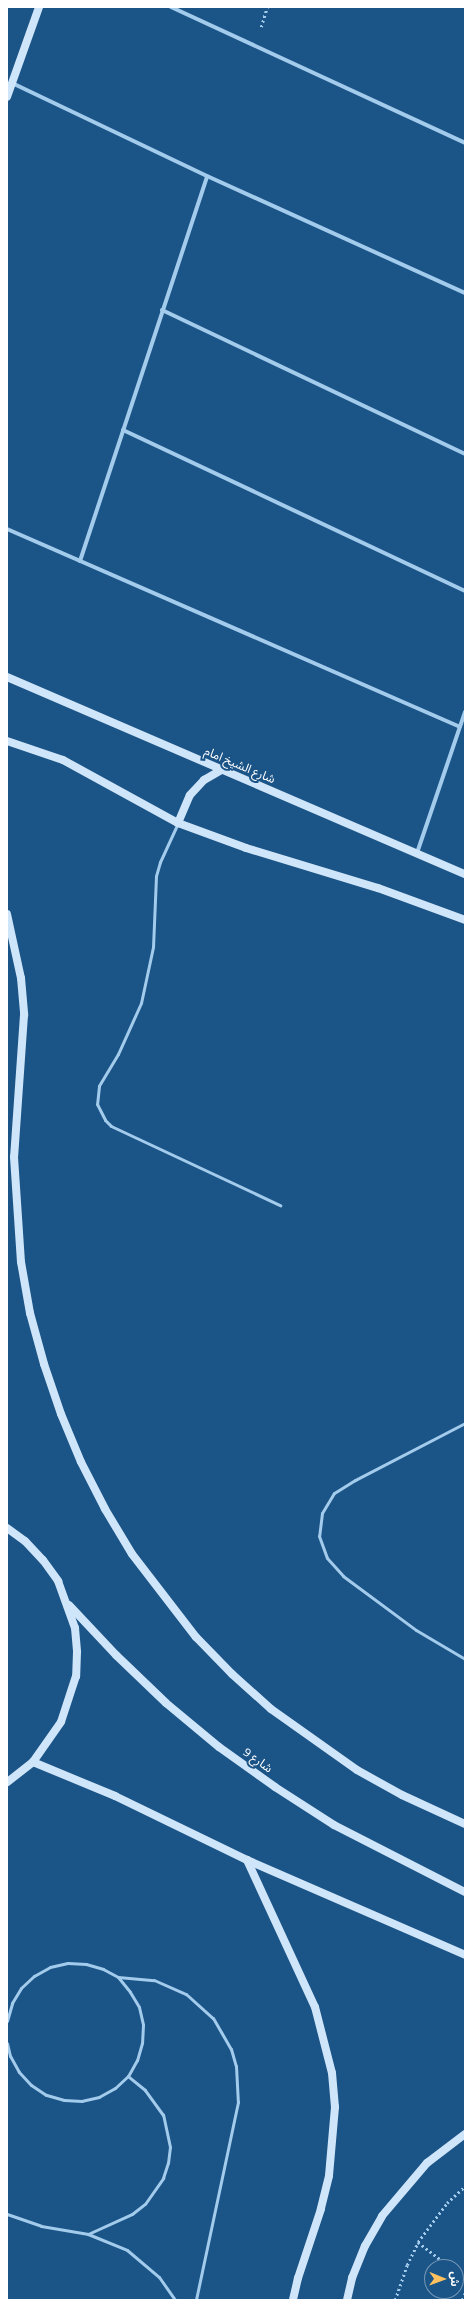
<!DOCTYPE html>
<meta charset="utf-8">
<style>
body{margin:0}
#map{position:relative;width:472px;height:2307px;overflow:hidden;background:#1b5487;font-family:"Titillium Web","Noto Sans Arabic",sans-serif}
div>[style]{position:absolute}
.path>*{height:2.5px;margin-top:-1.25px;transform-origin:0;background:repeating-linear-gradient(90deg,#a3cbec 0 2px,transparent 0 5px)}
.lane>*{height:3px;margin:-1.5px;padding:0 1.5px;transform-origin:1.5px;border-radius:1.5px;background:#a3cbec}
.street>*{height:4px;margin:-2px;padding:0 2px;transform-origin:2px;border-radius:2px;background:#a3cbec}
.secondary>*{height:8px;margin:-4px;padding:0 4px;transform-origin:4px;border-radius:4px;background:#cfe5f9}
span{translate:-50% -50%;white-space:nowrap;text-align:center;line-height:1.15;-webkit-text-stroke:4px #1b5487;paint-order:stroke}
.street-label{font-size:12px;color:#fff}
.frame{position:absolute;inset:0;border:8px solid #fff;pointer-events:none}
.north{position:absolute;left:424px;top:2259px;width:40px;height:40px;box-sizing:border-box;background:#1b5487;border:1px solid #7698b7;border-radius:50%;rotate:91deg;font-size:11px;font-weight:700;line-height:16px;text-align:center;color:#fff}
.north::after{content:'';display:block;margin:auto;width:14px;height:18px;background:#fec15f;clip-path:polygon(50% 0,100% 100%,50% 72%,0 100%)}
</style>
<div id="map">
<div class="path">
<i style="left:261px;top:27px;width:21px;rotate:-73deg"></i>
<i style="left:418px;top:2242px;width:41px;rotate:38deg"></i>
<i style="left:456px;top:2272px;width:11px;rotate:38deg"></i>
<i style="left:395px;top:2300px;width:37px;rotate:-71deg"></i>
<i style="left:407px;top:2265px;width:25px;rotate:-64deg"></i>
<i style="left:418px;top:2242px;width:49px;rotate:-53.4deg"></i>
<i style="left:447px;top:2203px;width:25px;rotate:-43deg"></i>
<i style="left:462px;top:2300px;width:8px;rotate:-67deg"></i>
</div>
<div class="lane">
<i style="left:177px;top:825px;width:41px;rotate:114.7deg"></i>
<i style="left:160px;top:862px;width:15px;rotate:106deg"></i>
<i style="left:156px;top:876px;width:71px;rotate:92.4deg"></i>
<i style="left:153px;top:947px;width:57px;rotate:102.1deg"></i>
<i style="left:141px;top:1003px;width:56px;rotate:114.3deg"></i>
<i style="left:118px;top:1054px;width:37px;rotate:121deg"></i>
<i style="left:99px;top:1086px;width:18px;rotate:96deg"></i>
<i style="left:97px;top:1104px;width:18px;rotate:63deg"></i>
<i style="left:105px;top:1120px;width:8px;rotate:45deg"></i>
<i style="left:111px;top:1126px;width:187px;rotate:25.1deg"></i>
<i style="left:465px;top:1423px;width:124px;rotate:152.6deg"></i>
<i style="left:355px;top:1480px;width:25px;rotate:148deg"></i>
<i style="left:334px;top:1493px;width:23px;rotate:121deg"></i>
<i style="left:322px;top:1513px;width:23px;rotate:97deg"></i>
<i style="left:319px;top:1536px;width:23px;rotate:70deg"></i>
<i style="left:327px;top:1558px;width:24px;rotate:48deg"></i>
<i style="left:343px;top:1576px;width:91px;rotate:36.5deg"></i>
<i style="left:416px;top:1630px;width:57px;rotate:30.6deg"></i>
<i style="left:118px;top:1977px;width:36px;rotate:5deg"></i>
<i style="left:154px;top:1980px;width:35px;rotate:24deg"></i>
<i style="left:186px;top:1994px;width:36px;rotate:42deg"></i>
<i style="left:213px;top:2018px;width:36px;rotate:60deg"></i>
<i style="left:231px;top:2049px;width:18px;rotate:74deg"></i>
<i style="left:236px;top:2066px;width:36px;rotate:87deg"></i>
<i style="left:238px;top:2102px;width:202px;rotate:102deg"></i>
<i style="left:7px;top:2021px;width:19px;rotate:-74deg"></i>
<i style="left:12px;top:2003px;width:17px;rotate:-59deg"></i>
<i style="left:21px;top:1988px;width:18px;rotate:-43deg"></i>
<i style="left:34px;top:1976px;width:18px;rotate:-29deg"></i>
<i style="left:50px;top:1967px;width:18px;rotate:-13deg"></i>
<i style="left:68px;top:1963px;width:18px;rotate:3deg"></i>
<i style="left:86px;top:1964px;width:18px;rotate:16deg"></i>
<i style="left:103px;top:1969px;width:17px;rotate:28deg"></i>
<i style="left:118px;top:1977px;width:19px;rotate:51deg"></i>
<i style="left:130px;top:1992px;width:17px;rotate:59deg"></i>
<i style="left:139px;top:2007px;width:18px;rotate:77deg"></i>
<i style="left:143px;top:2025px;width:18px;rotate:93deg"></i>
<i style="left:142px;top:2043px;width:18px;rotate:106deg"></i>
<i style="left:137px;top:2060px;width:18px;rotate:119deg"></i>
<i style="left:128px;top:2076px;width:18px;rotate:137deg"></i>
<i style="left:115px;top:2088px;width:18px;rotate:151deg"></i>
<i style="left:99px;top:2097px;width:17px;rotate:167deg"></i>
<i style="left:82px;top:2101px;width:18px;rotate:-177deg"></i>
<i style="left:64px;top:2100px;width:19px;rotate:-164deg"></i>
<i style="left:46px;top:2095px;width:18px;rotate:-146deg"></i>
<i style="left:31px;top:2085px;width:18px;rotate:-133deg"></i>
<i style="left:19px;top:2072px;width:18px;rotate:-119deg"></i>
<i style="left:10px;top:2056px;width:13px;rotate:-103deg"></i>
<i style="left:7px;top:2214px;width:36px;rotate:19deg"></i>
<i style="left:41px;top:2226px;width:48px;rotate:9.7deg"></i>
<i style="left:88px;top:2234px;width:42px;rotate:22.3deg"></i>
<i style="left:127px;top:2250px;width:42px;rotate:40.2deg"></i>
<i style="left:159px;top:2277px;width:28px;rotate:55deg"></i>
<i style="left:88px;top:2234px;width:48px;rotate:-24.4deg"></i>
<i style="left:132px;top:2214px;width:16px;rotate:-38deg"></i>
<i style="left:145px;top:2204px;width:32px;rotate:-55deg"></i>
<i style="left:163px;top:2178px;width:16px;rotate:-72deg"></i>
<i style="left:168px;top:2163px;width:16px;rotate:-83deg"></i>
<i style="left:170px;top:2147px;width:33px;rotate:-102deg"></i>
<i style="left:163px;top:2115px;width:31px;rotate:-126deg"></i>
<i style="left:145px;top:2090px;width:22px;rotate:-141deg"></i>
</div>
<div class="street">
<i style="left:171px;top:7px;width:324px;rotate:24.8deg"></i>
<i style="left:12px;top:83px;width:216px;rotate:25.5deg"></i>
<i style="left:207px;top:176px;width:283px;rotate:24.4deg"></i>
<i style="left:162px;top:310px;width:335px;rotate:25.4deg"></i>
<i style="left:123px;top:430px;width:378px;rotate:25.2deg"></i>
<i style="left:7px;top:529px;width:494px;rotate:23.6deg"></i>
<i style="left:80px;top:561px;width:405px;rotate:-71.7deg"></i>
<i style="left:417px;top:853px;width:149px;rotate:-71.2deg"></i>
</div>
<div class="secondary">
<i style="left:7px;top:97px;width:96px;rotate:-70.4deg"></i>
<i style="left:7px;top:677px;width:499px;rotate:23.3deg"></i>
<i style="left:7px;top:741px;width:59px;rotate:18.7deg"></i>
<i style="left:63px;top:760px;width:131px;rotate:28.7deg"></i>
<i style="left:178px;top:823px;width:72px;rotate:20.2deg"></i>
<i style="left:246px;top:848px;width:138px;rotate:16.9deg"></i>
<i style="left:378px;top:888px;width:93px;rotate:20.2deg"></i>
<i style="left:178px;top:823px;width:30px;rotate:-67deg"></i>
<i style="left:190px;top:795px;width:21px;rotate:-47deg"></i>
<i style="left:204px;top:780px;width:20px;rotate:-30deg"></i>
<i style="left:7px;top:914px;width:66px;rotate:77.7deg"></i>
<i style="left:21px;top:978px;width:37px;rotate:85deg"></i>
<i style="left:24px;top:1015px;width:142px;rotate:94deg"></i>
<i style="left:14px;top:1157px;width:105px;rotate:86.2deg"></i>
<i style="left:21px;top:1262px;width:52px;rotate:80deg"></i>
<i style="left:30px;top:1313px;width:53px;rotate:74.6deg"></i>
<i style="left:44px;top:1364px;width:53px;rotate:71.2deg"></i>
<i style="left:61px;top:1414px;width:52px;rotate:67.4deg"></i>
<i style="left:81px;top:1462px;width:53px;rotate:62.9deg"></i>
<i style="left:105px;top:1509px;width:52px;rotate:59deg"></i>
<i style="left:132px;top:1554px;width:105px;rotate:52.4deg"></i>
<i style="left:196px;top:1637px;width:52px;rotate:45.8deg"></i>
<i style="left:232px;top:1674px;width:52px;rotate:41.9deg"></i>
<i style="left:271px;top:1709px;width:105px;rotate:35.3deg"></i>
<i style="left:357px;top:1770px;width:51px;rotate:29.1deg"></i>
<i style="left:402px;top:1795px;width:69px;rotate:24.7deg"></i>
<i style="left:7px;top:1528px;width:22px;rotate:36deg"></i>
<i style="left:25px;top:1541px;width:26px;rotate:47deg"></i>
<i style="left:43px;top:1560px;width:26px;rotate:54deg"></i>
<i style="left:58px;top:1581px;width:50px;rotate:70.1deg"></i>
<i style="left:75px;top:1628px;width:24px;rotate:85deg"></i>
<i style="left:77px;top:1652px;width:24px;rotate:92deg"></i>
<i style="left:76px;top:1676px;width:48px;rotate:108.1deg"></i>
<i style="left:61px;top:1722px;width:49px;rotate:125deg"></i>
<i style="left:33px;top:1762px;width:33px;rotate:142deg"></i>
<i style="left:69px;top:1605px;width:69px;rotate:46.8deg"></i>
<i style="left:116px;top:1655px;width:69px;rotate:43.8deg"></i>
<i style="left:166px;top:1703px;width:69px;rotate:39.7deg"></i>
<i style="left:219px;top:1747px;width:69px;rotate:35.5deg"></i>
<i style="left:275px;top:1787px;width:70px;rotate:32.8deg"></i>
<i style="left:334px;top:1825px;width:147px;rotate:27.1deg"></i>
<i style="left:33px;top:1762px;width:89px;rotate:22.5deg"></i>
<i style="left:115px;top:1796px;width:147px;rotate:25.9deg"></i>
<i style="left:247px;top:1860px;width:238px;rotate:23.5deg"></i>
<i style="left:247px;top:1860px;width:162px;rotate:65.2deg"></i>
<i style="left:315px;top:2007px;width:68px;rotate:75.6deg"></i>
<i style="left:332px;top:2073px;width:34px;rotate:85deg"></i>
<i style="left:335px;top:2107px;width:69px;rotate:95deg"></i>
<i style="left:329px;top:2176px;width:34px;rotate:104deg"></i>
<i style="left:321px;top:2209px;width:73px;rotate:108.4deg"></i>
<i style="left:298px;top:2278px;width:23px;rotate:103deg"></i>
<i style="left:347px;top:2300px;width:23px;rotate:-77deg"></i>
<i style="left:352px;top:2278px;width:35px;rotate:-68deg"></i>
<i style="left:365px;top:2246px;width:34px;rotate:-60deg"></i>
<i style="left:382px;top:2216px;width:70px;rotate:-49.7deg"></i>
<i style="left:427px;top:2163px;width:48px;rotate:-37.3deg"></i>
</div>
<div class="street-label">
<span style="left:240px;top:765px;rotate:23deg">شارع الشيخ امام</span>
<span style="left:258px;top:1760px;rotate:36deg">شارع 9</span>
</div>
<div class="frame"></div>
<div class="north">ش</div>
</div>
